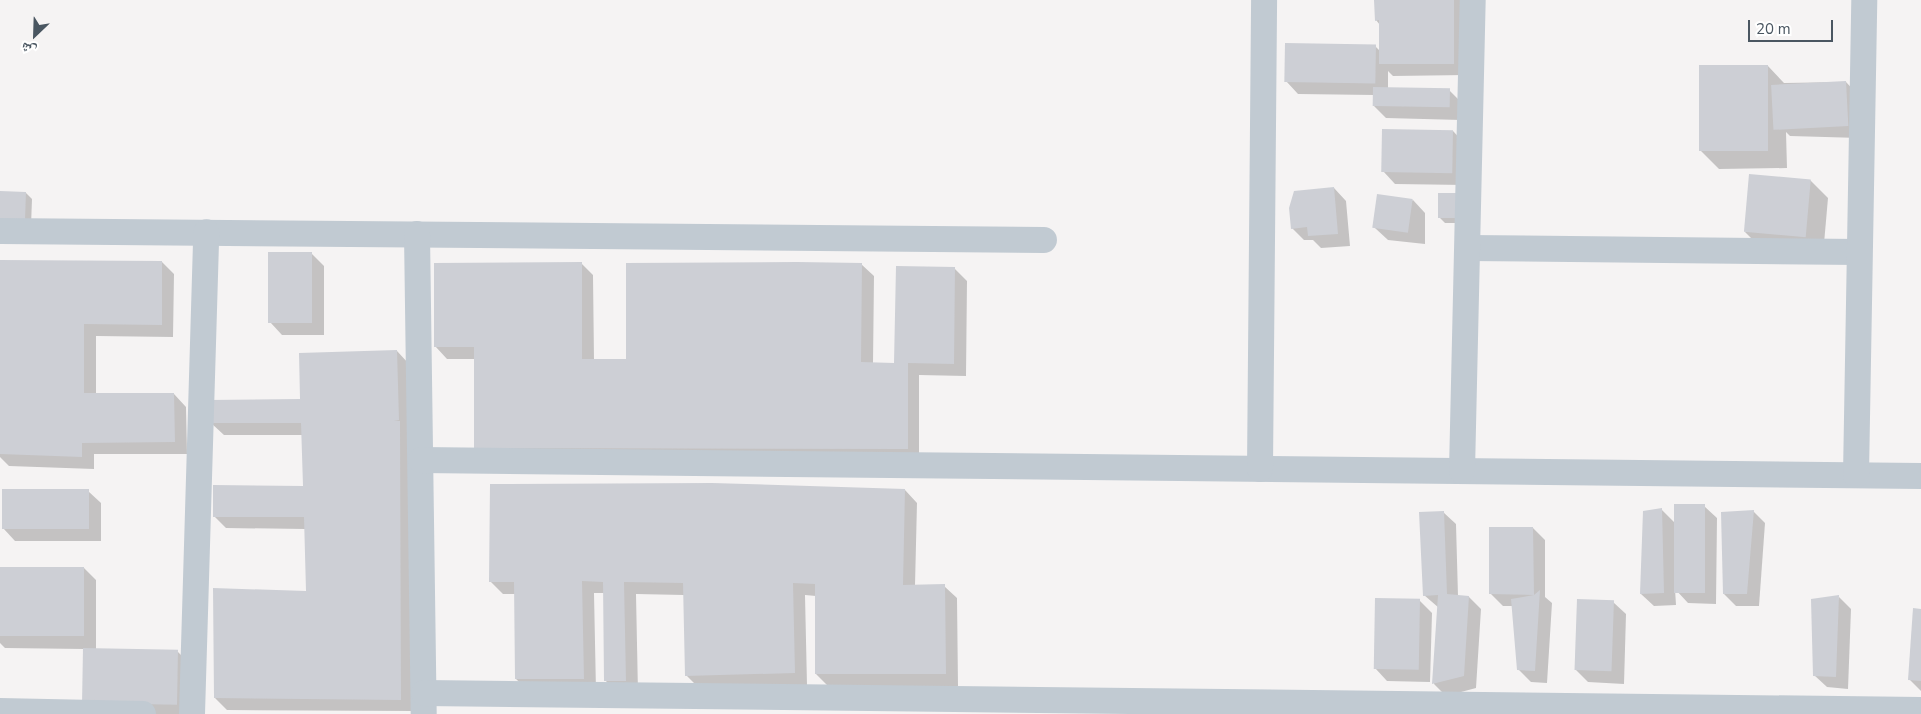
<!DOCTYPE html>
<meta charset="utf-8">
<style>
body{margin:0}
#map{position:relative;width:1921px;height:714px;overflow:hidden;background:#f5f3f3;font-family:"Nunito Sans","Noto Naskh Arabic",sans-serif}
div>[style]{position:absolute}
.shadow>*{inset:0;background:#0003}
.building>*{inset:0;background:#cdcfd5;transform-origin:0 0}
.street>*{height:26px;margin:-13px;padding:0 13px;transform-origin:13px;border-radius:13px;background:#c1cad2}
span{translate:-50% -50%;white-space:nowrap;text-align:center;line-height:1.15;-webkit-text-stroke:4px #fff;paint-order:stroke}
.north{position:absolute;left:10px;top:10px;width:50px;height:50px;-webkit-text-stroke:4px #fff;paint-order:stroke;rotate:204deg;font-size:14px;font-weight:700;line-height:20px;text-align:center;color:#4a5661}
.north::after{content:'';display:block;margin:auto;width:18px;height:22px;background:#4a5661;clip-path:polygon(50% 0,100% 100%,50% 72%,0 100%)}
.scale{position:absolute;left:1748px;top:20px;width:85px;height:22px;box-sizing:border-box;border:2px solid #4a5661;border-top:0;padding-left:6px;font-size:15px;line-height:18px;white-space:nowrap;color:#4a5661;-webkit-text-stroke:4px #fff;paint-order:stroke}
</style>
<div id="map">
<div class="shadow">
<i style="clip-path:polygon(1376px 0,1465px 0,1466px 75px,1393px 76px,1388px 71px,1388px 89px,1449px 90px,1462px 103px,1461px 120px,1386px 118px,1374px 106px,1374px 95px,1298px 94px,1286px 81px,1375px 46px,1380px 51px,1380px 25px,1376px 20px)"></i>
<i style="clip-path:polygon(1768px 66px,1784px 83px,1846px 82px,1858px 95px,1860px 138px,1790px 136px,1786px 132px,1787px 168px,1719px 169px,1701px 151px)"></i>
<i style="clip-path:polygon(1453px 131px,1465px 144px,1465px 185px,1395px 184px,1383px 171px)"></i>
<i style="clip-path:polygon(1810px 180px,1828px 198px,1823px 255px,1763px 250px,1745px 232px)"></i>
<i style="clip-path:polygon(1334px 188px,1346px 201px,1350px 246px,1321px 248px,1313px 240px,1304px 240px,1292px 228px)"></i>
<i style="clip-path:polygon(0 193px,26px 193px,32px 199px,31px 226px)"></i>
<i style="clip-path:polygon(1439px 195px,1463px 223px,1445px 223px,1439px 217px)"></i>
<i style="clip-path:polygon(1413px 200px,1425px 213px,1425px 244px,1388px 240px,1375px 228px)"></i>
<i style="clip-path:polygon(311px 253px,324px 266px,324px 335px,282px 335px,270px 322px)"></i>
<i style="clip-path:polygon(162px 262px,174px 274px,173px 337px,96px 336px,96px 394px,174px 394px,186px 407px,187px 454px,94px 454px,94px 469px,9px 466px,0 457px,0 362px)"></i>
<i style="clip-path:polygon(581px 263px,593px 275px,594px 360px,627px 361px,861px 264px,874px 276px,873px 364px,895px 365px,955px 269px,967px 281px,966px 376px,919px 375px,919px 461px,487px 460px,475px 359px,447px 359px,435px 346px)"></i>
<i style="clip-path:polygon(397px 351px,409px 364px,413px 711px,227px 710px,215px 698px,307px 593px,305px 529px,226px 528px,214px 516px,304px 488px,303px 435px,224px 435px,211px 423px,302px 400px)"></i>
<i style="clip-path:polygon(905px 490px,917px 503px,915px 586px,944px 586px,957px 598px,958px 686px,828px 686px,816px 674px,816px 596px,805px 595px,807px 685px,698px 687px,686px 675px,684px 595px,636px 594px,638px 693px,617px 693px,605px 680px,605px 593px,594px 593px,596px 691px,529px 691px,516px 679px,515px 594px,503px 594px,490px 581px)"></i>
<i style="clip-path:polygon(88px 491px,101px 503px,101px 541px,15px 541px,3px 528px)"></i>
<i style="clip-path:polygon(1704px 506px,1717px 518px,1716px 604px,1688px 603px,1675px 589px,1676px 605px,1654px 606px,1641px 594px,1661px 509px,1674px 522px,1674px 536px,1676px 536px)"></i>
<i style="clip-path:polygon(1753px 511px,1765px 523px,1759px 606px,1736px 606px,1724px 594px)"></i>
<i style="clip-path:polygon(1443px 512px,1456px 524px,1458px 596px,1469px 597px,1481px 609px,1476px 688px,1446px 696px,1434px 684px,1439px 608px,1424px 595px)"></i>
<i style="clip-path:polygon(1533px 528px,1545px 540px,1545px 597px,1552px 603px,1547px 683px,1531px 682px,1518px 669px,1513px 606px,1503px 606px,1491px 594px)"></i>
<i style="clip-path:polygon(0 568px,84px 568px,96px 580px,96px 650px,178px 652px,190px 664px,188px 714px,95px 714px,84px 649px,5px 648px,0 643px)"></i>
<i style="clip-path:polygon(1839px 597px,1851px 609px,1848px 689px,1827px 687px,1814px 675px)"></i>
<i style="clip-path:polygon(1419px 600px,1432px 613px,1430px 682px,1387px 681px,1375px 668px)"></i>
<i style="clip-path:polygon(1613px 602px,1626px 614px,1624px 684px,1588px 682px,1576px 670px)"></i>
<i style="clip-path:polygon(1921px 610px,1921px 691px,1909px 679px)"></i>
</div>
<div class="building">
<i style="clip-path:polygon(1374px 0,1454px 0,1454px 64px,1379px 64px,1379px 20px,1375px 21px)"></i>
<i style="left:1285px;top:43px;width:91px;height:39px;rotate:1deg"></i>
<i style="left:1699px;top:65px;width:69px;height:86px"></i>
<i style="left:1846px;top:81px;width:45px;height:75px;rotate:87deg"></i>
<i style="left:1373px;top:87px;width:77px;height:19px;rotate:1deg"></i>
<i style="left:1382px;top:129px;width:71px;height:43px;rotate:1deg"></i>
<i style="left:1749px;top:174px;width:62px;height:58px;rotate:5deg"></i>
<i style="clip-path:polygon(1334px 187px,1338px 234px,1308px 236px,1307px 227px,1291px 229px,1289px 208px,1294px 191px)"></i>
<i style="left:0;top:191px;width:26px;height:29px;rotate:2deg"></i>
<i style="left:1457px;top:193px;width:25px;height:19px;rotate:90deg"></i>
<i style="left:1377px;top:194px;width:36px;height:34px;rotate:8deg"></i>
<i style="left:268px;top:252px;width:44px;height:71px"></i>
<i style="clip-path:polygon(0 260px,162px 261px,162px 325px,84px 324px,84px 393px,174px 393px,175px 442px,82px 443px,82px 457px,0 454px)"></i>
<i style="clip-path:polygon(582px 262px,582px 359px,626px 359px,626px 263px,797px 262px,862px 263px,861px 362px,894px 363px,896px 266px,955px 267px,954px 364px,908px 363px,908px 449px,474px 448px,474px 347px,434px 347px,434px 263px)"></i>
<i style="clip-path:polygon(397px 350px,399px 420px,394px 421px,400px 421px,401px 700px,214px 698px,213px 588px,306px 591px,304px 517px,213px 517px,213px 485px,303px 486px,301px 423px,210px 423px,209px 400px,300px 399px,299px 353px)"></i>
<i style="clip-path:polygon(712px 483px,905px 489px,903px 585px,945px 584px,946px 674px,815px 674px,815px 584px,793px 583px,795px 673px,685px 676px,683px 583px,624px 582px,626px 681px,604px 681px,603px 582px,582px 581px,584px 679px,515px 679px,514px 582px,489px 582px,490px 484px)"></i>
<i style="left:2px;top:489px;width:87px;height:40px"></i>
<i style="left:1705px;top:504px;width:89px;height:31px;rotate:90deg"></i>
<i style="clip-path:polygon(1662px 508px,1664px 593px,1640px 594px,1643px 511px)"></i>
<i style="clip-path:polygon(1754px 510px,1747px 594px,1723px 594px,1721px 512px)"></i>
<i style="clip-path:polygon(1444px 511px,1447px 594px,1469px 596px,1464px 676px,1432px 684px,1438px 595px,1423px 596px,1419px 512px)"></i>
<i style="clip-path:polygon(1489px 527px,1533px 527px,1534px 595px,1540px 590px,1535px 671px,1517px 670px,1511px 599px,1534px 595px,1489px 594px)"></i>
<i style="left:0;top:567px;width:84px;height:69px"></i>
<i style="clip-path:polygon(1839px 595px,1836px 677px,1813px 676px,1811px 599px)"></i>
<i style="left:1375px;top:598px;width:45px;height:71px;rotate:1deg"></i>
<i style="left:1577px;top:599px;width:37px;height:71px;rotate:2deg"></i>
<i style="clip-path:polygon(1913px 608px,1921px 609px,1921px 681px,1908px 680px)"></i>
<i style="left:83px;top:648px;width:95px;height:55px;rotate:1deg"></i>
</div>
<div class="street">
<i style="left:0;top:231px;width:1044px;rotate:0.49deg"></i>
<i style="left:417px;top:234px;width:480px;rotate:89.2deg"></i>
<i style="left:1468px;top:248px;width:391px;rotate:0.6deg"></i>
<i style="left:421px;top:460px;width:1500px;rotate:0.61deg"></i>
<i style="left:1260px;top:469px;width:469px;rotate:-89.5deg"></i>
<i style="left:1462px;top:471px;width:471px;rotate:-88.7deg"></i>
<i style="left:1856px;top:475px;width:475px;rotate:-89deg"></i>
<i style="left:424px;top:693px;width:1497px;rotate:0.65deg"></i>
<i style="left:0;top:711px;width:143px;rotate:1.2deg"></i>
<i style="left:192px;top:714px;width:482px;rotate:-88.3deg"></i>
</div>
<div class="north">ش</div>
<div class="scale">20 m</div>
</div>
